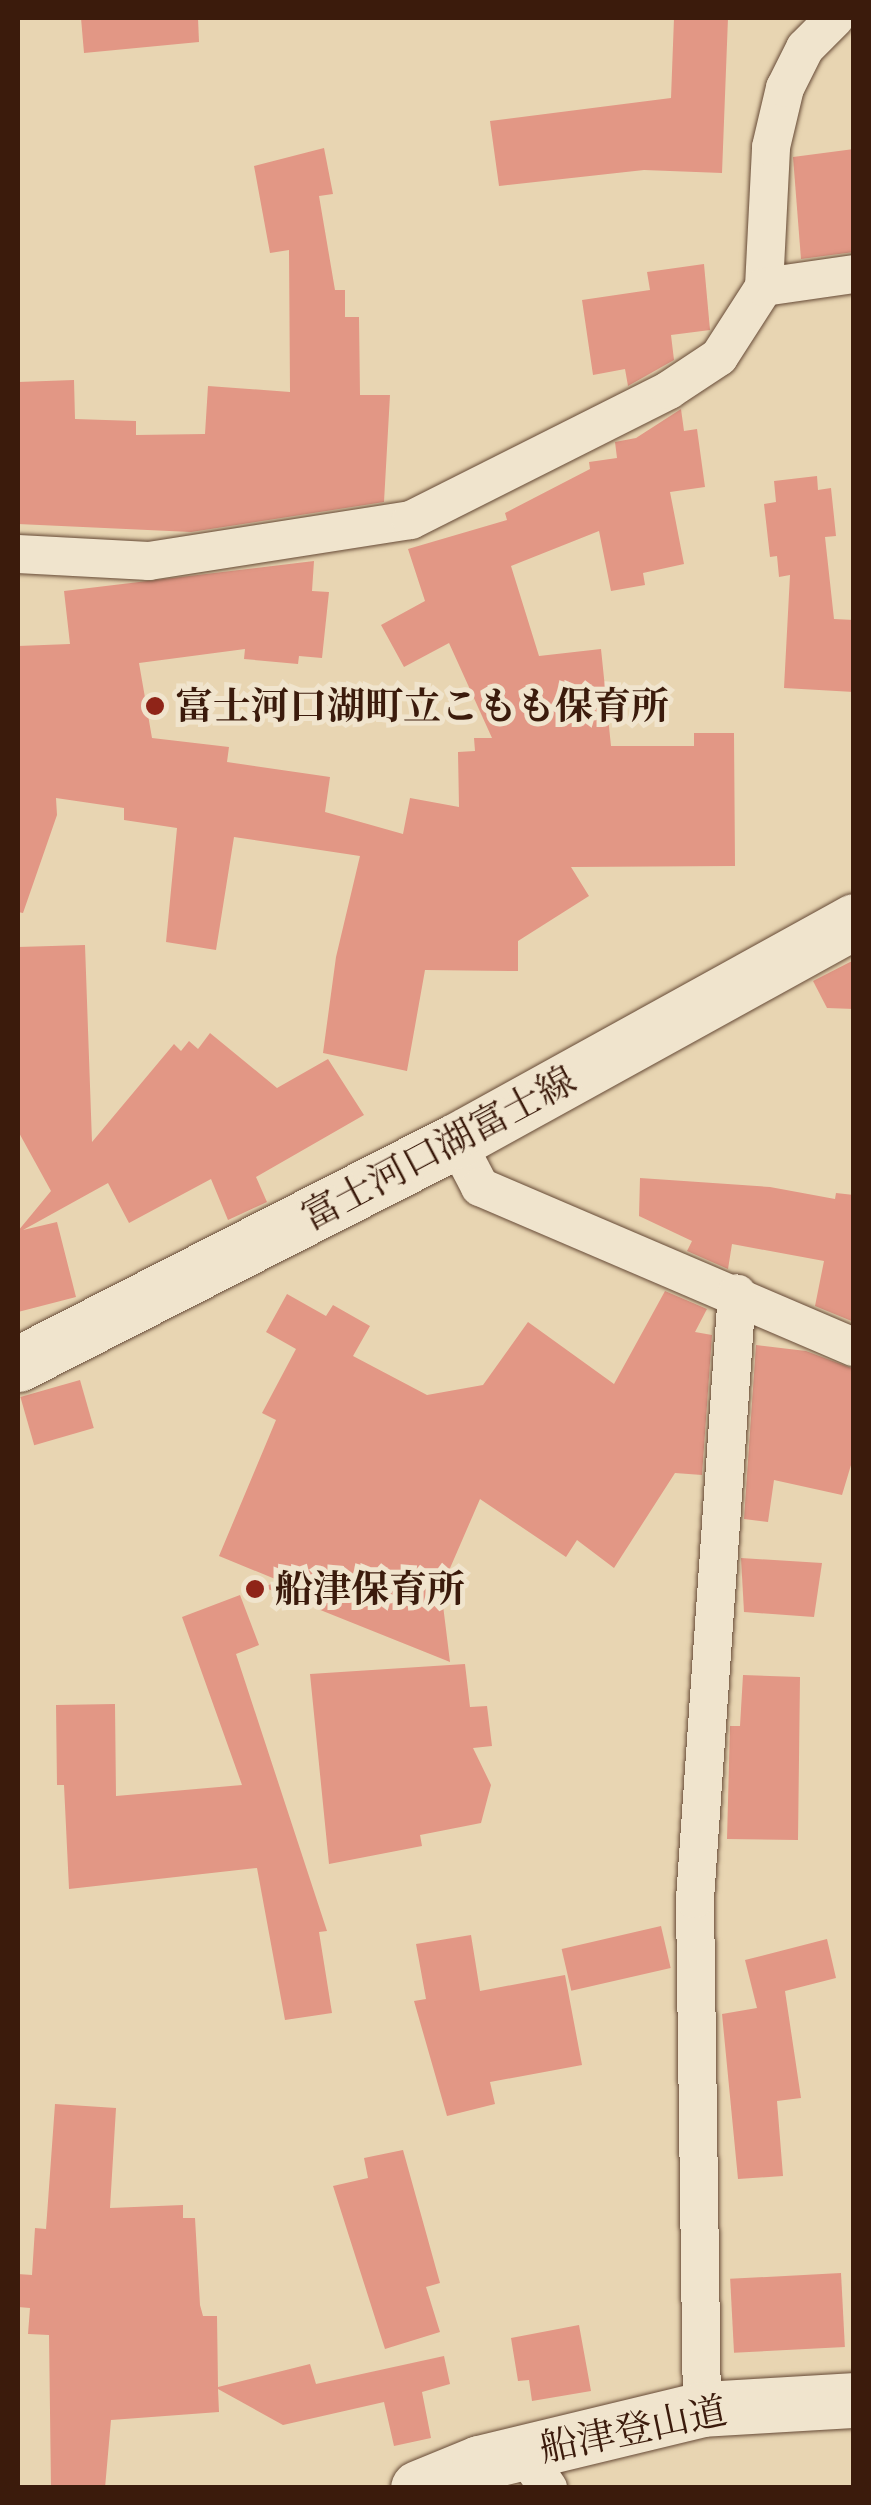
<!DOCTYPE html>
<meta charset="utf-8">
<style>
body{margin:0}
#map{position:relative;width:871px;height:2505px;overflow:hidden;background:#e8d5b2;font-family:"EB Garamond","Noto Serif JP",serif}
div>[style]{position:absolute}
.building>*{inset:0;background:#e29785;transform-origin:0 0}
.roads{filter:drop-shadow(0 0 2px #664a36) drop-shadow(0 0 2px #664a36)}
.street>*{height:38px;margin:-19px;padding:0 19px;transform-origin:19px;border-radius:19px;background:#f0e4cd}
.secondary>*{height:55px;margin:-27.5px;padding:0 27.5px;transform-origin:27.5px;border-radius:27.5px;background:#f0e4cd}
.dots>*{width:28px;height:28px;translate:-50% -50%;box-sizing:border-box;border:5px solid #f0e4cd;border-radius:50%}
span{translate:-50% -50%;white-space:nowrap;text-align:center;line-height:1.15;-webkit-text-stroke:10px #f0e4cd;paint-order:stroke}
.poi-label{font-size:38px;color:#3b1b0c;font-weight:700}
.left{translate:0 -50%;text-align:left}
.street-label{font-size:38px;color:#3b1b0c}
.frame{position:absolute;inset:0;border:20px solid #3b1b0c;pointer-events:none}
</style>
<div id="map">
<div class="building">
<i style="clip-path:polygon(81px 18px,198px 18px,199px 42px,84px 53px)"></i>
<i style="clip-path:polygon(674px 18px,728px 18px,722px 173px,644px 170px,499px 186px,490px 121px,671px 98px)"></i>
<i style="clip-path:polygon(324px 148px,333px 194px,319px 196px,335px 290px,345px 290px,345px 317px,359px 317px,360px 395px,390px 395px,384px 502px,191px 532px,18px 524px,18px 382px,74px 380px,75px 419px,136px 421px,136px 435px,205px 434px,208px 386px,290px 392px,289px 250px,270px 253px,254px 166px)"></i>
<i style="clip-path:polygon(854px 149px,854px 252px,801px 259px,793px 157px)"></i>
<i style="clip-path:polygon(704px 264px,710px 330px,671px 335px,674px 360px,628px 386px,625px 369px,593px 375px,582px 300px,650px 290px,647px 272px)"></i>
<i style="clip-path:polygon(681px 409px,684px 431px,697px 429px,705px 487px,670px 492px,684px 564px,643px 573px,645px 585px,611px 591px,599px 531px,511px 566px,539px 656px,601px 649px,611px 746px,694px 746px,694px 733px,734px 733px,735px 866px,571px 867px,589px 896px,518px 941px,518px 971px,425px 970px,407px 1071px,323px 1053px,336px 957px,360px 856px,234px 837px,216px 950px,166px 942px,177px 828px,124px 820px,124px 808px,56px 798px,57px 815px,23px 913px,18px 912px,18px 646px,70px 644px,64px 591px,314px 561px,312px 591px,329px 592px,322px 658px,299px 656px,298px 664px,244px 659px,245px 649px,139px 663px,152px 738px,229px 747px,227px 762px,330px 777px,325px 812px,403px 834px,410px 798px,459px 807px,458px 752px,475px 751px,474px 738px,492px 738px,449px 643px,404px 667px,381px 625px,425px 601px,408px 549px,507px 520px,505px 513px,590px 469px,589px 462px,617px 458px,615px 442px,636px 438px)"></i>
<i style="clip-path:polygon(817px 476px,818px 490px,831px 488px,836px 536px,825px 537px,834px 619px,854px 620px,854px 692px,784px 688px,790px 575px,779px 577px,777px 556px,770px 557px,764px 504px,776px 502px,774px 481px)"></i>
<i style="clip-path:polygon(85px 945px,92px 1142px,174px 1044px,181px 1051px,189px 1041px,198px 1049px,210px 1033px,277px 1088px,328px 1059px,364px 1115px,256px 1177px,267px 1202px,228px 1220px,211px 1179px,129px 1223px,108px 1183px,23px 1230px,57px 1222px,76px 1297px,18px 1312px,18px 1231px,51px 1191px,18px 1131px,18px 947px)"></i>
<i style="clip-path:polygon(854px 960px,854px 1009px,827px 1008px,813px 981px)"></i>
<i style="clip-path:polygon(640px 1178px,770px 1187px,835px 1199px,836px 1193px,854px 1195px,854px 1322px,815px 1306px,824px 1261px,732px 1244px,728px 1269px,687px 1251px,692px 1241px,639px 1216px)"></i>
<i style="clip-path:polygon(665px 1291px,707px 1309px,695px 1332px,712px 1335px,702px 1475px,675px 1473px,614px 1568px,577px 1540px,566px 1557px,480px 1499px,441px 1589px,450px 1662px,263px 1587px,280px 1581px,219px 1556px,276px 1420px,262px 1413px,296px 1349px,266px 1332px,287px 1294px,326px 1316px,333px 1305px,370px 1326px,353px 1356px,427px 1395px,483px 1385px,528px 1322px,614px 1384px)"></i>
<i style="clip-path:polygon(756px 1345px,806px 1351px,854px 1369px,854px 1455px,842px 1495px,774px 1480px,768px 1522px,744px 1519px)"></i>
<i style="left:80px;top:1380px;width:50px;height:62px;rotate:74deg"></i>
<i style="clip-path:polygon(741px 1558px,822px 1563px,814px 1617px,744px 1612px)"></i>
<i style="clip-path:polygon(240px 1595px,259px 1645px,236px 1654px,327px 1931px,319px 1932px,332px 2013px,285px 2020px,257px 1868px,69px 1889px,64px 1785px,57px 1785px,56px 1705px,115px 1704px,116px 1796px,242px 1785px,182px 1617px)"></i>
<i style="clip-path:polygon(465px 1664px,470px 1707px,487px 1706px,492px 1746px,473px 1748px,491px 1785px,481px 1823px,420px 1835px,422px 1846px,329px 1864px,310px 1674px)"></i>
<i style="clip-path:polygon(743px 1675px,800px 1677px,798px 1840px,727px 1839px,730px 1726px,740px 1726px)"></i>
<i style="left:661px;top:1926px;width:43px;height:102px;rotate:77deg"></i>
<i style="clip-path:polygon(471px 1935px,480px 1991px,565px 1975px,582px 2065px,490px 2082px,495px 2104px,447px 2116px,414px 2001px,426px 1999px,416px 1944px)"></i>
<i style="clip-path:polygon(827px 1939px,836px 1978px,785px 1991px,801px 2098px,777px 2101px,783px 2176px,738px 2179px,722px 2014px,757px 2008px,745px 1960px)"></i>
<i style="clip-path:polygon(55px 2104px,116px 2108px,110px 2208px,183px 2205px,183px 2218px,195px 2218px,200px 2305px,203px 2316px,217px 2316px,218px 2387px,310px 2364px,316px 2384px,444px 2356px,450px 2384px,422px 2392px,431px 2438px,394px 2446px,384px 2402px,283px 2425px,218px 2389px,219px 2412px,111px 2420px,105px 2488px,51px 2488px,49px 2335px,28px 2334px,30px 2308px,18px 2307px,18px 2274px,32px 2275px,35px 2228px,46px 2229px)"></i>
<i style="clip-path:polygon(403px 2150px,440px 2283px,426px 2287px,440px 2332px,385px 2349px,333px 2186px,368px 2178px,364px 2158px)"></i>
<i style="left:841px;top:2273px;width:74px;height:111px;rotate:87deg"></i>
<i style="clip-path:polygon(579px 2325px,591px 2391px,532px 2401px,529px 2380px,518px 2381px,511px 2338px)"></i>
</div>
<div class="roads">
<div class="street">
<i style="left:764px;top:287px;width:140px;rotate:-87.1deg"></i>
<i style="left:771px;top:147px;width:61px;rotate:-76.7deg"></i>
<i style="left:785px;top:88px;width:45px;rotate:-63.4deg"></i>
<i style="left:805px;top:48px;width:42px;rotate:-45deg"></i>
<i style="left:18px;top:554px;width:131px;rotate:3.1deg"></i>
<i style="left:149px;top:561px;width:265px;rotate:-8.9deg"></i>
<i style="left:411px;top:520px;width:289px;rotate:-26.7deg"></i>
<i style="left:669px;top:390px;width:60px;rotate:-33.4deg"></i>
<i style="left:719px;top:357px;width:83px;rotate:-57.3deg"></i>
<i style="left:764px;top:287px;width:91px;rotate:-8.2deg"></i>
<i style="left:456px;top:1141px;width:52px;rotate:62.4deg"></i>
<i style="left:480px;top:1187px;width:407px;rotate:23.2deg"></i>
<i style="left:702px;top:2409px;width:510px;rotate:-90.79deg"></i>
<i style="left:695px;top:1899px;width:607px;rotate:-86.04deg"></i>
<i style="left:523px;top:2452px;width:44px;rotate:55.2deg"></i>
</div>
<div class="secondary">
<i style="left:18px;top:1364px;width:492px;rotate:-27deg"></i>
<i style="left:456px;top:1141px;width:455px;rotate:-28.9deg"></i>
<i style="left:418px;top:2488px;width:66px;rotate:-22.3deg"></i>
<i style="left:479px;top:2463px;width:229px;rotate:-13.6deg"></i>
<i style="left:702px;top:2409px;width:152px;rotate:-3.4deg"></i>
</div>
</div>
<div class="dots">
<i style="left:155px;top:706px;background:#8f2418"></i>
<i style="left:255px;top:1589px;background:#8f2418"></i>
</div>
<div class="poi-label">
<span class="left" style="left:175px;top:706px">富士河口湖町立こもも保育所</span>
<span class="left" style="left:275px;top:1589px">船津保育所</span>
</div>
<div class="street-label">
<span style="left:438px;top:1148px;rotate:-28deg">富士河口湖富士線</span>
<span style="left:633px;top:2429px;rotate:-12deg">船津登山道</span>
</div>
<div class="frame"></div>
</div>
